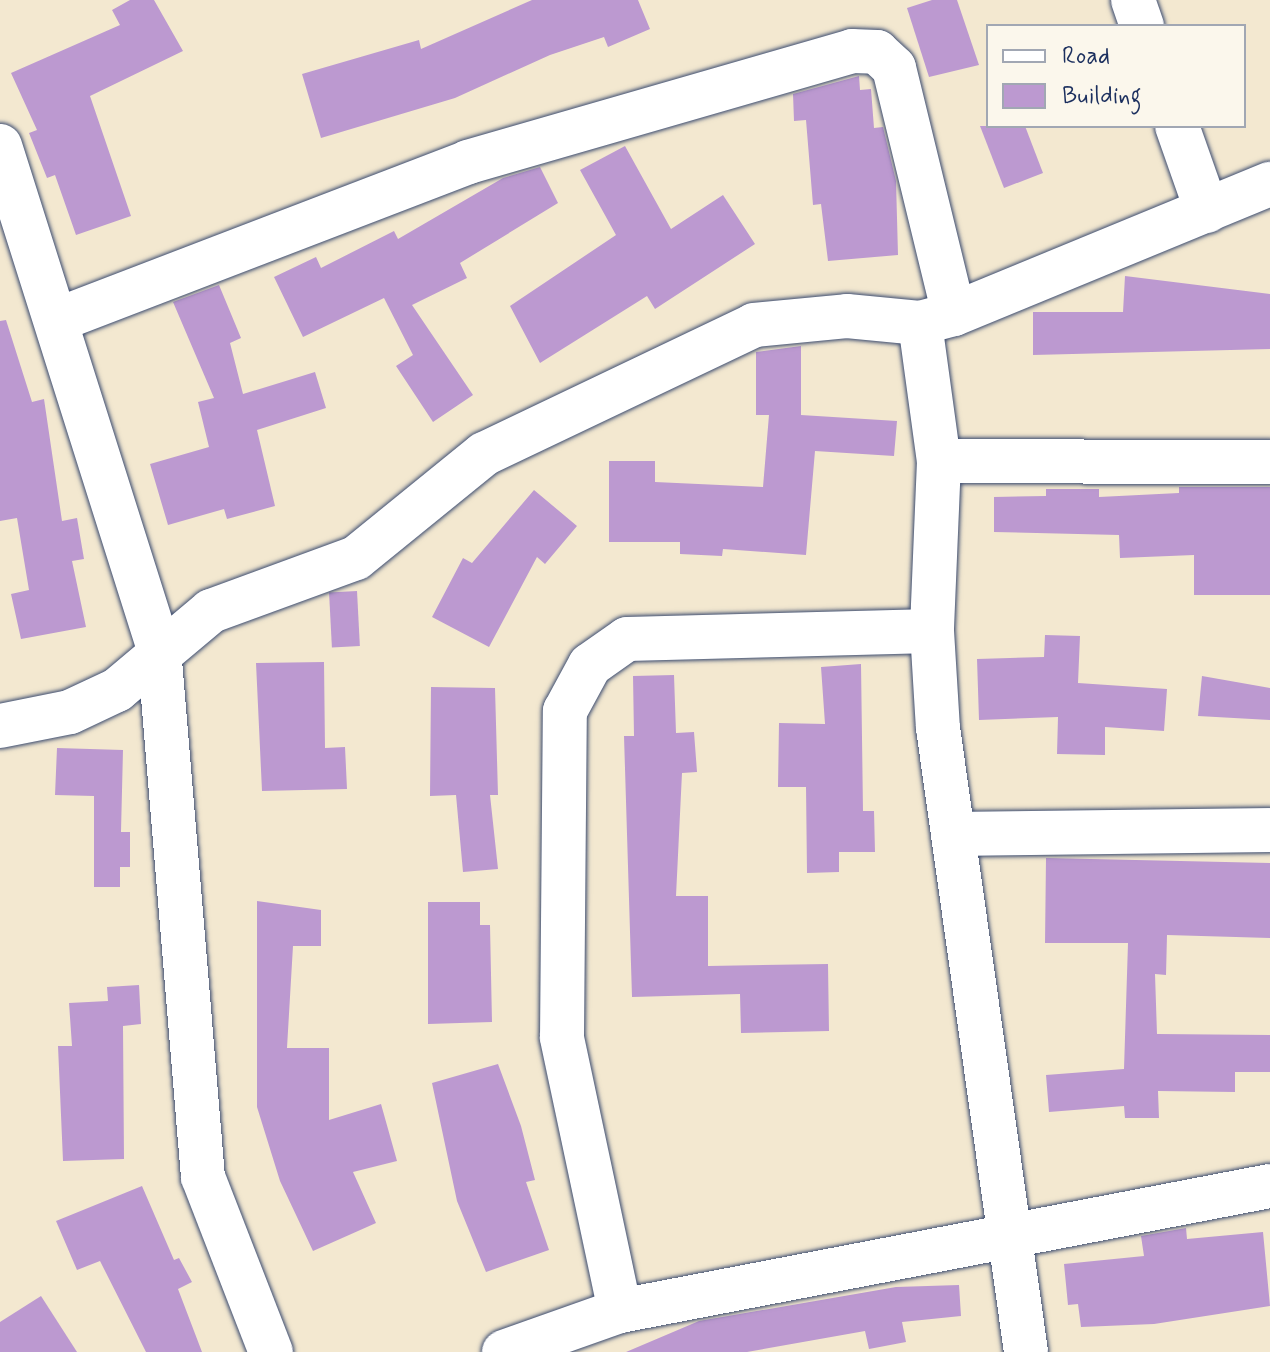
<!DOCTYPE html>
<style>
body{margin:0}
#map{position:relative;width:1270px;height:1352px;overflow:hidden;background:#f3e8d0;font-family:Mynerve,sans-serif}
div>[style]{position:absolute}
.building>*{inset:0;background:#bc99d0;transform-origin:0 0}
.roads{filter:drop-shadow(0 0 2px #3b4b6f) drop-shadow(0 0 2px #3b4b6f)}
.street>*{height:44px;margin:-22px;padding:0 22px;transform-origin:22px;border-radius:22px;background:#fff}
span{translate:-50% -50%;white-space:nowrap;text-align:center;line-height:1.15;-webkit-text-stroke:7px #fbf7ec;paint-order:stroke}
.legend{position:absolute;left:986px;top:24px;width:260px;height:104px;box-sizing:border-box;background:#fbf7ec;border:2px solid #a1a7b3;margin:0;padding:10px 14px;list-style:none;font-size:24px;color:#1b2f5e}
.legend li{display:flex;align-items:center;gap:16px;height:40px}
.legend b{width:40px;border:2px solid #a1a7b3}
</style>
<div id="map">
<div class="building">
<i style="clip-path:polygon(130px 0,154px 0,183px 51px,90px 96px,131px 216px,76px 235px,55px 175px,47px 178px,29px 133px,37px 130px,11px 73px,120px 25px,112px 10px)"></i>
<i style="clip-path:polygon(532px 0,638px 0,650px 29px,608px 47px,604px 37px,550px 55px,455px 98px,321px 138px,302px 74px,419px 40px,421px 49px)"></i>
<i style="clip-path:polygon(932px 0,957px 0,979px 65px,929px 77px,907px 8px)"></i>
<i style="clip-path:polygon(859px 76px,860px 90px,871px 89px,874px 128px,883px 127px,896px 181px,898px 255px,828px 261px,821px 204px,813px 205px,806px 120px,794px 121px,793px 94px)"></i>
<i style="clip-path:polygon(980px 126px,1025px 126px,1043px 173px,1004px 188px)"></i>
<i style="clip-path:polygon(625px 146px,671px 229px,723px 195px,755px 244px,655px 309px,647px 296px,540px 363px,510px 306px,616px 235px,580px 170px)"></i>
<i style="clip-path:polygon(540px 167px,558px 203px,460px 263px,467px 278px,412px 305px,473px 395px,433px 422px,396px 366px,413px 355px,384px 298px,303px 337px,274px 277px,316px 257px,321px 268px,394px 231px,398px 239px,503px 178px)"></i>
<i style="clip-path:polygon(1125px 276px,1270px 294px,1270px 349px,1033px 355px,1033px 312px,1123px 312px)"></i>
<i style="clip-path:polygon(219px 285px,241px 338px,230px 343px,243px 394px,315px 372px,326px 408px,257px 430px,275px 506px,227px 519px,224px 509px,168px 525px,150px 464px,209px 447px,198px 402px,214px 398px,173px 302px)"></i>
<i style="clip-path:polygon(6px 320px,32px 402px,44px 399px,62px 521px,77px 518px,84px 559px,72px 561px,86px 627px,21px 639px,11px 594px,29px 590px,17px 518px,0 521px,0 321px)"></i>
<i style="clip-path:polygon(801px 346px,801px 415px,897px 421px,894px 456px,815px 451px,806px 555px,723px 549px,722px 556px,680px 554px,680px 542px,609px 542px,609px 461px,655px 461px,655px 482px,763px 487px,769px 415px,756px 415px,756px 352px)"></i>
<i style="clip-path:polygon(1179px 487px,1270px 487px,1270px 595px,1194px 595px,1194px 555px,1120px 558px,1119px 535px,994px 532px,994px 497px,1046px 496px,1046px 489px,1099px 489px,1099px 497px,1179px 493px)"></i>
<i style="clip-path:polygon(534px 490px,577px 526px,545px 564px,537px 557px,489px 647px,432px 617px,463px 558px,472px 563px)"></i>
<i style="left:357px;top:591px;width:55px;height:28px;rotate:87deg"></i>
<i style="clip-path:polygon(1045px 635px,1080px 636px,1078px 683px,1167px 689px,1164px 731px,1105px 727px,1105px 755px,1057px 754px,1058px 717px,979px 720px,977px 659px,1044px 657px)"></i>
<i style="clip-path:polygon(324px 662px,325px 748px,345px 747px,347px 789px,262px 791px,256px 663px)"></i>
<i style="clip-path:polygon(861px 664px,863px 811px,874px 811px,875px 852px,839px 852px,839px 872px,807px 873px,806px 787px,778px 787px,779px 723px,825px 724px,821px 667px)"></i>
<i style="clip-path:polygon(674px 675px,676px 733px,694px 732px,697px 772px,682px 773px,676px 896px,708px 896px,708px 966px,828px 964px,829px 1031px,741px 1033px,740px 994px,632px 997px,624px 736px,634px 736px,633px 676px)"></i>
<i style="clip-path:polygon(1202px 676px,1270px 688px,1270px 720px,1198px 716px)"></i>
<i style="clip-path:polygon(431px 687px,495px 688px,498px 795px,490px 795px,498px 869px,463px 872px,456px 795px,430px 796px)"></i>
<i style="clip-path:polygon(57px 748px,123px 750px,121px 832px,130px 832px,130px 867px,120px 867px,120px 887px,94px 887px,94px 796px,55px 795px)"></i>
<i style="clip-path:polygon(1046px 858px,1270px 863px,1270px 938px,1167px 935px,1166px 975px,1155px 974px,1157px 1034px,1270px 1035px,1270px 1072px,1235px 1072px,1235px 1092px,1158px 1091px,1159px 1118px,1125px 1118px,1124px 1106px,1049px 1112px,1046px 1075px,1124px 1069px,1128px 943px,1045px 943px)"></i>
<i style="clip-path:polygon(257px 901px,321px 910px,321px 946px,293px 946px,287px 1048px,329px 1048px,329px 1120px,381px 1104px,397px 1161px,353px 1172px,376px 1223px,313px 1251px,280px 1181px,257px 1107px)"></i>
<i style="clip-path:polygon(428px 902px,480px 902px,480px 925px,490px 925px,492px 1022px,428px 1024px)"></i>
<i style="clip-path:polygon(139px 985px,141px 1024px,123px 1026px,124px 1159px,63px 1161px,58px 1046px,72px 1046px,69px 1003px,108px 1001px,107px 987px)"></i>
<i style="clip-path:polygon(498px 1064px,521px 1126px,535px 1180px,526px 1182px,549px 1250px,486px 1272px,457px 1201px,432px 1083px)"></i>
<i style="clip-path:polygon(142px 1186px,174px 1260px,179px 1258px,192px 1282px,178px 1289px,202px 1352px,146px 1352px,100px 1261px,77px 1270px,56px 1221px)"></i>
<i style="clip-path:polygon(1186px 1228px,1187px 1239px,1263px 1232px,1270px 1306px,1154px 1324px,1081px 1327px,1078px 1304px,1068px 1305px,1064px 1264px,1144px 1256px,1141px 1236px)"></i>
<i style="clip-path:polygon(959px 1285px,961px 1316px,902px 1322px,906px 1342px,869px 1349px,865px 1331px,747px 1352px,626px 1352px,699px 1321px,896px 1287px)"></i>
<i style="clip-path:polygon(41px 1296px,77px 1352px,0 1352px,0 1322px)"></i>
</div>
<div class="roads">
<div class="street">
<i style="left:1133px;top:0;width:28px;rotate:71deg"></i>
<i style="left:1177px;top:126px;width:90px;rotate:70.6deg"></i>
<i style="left:0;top:146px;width:528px;rotate:72.46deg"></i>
<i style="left:159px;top:649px;width:530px;rotate:85.24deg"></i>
<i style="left:203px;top:1177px;width:188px;rotate:68.8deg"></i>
<i style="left:57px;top:320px;width:440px;rotate:-21deg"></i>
<i style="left:468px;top:162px;width:400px;rotate:-16.1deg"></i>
<i style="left:852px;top:51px;width:25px;rotate:2deg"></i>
<i style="left:877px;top:52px;width:23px;rotate:43deg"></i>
<i style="left:894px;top:68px;width:253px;rotate:76.3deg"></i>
<i style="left:920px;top:323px;width:139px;rotate:82.2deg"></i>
<i style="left:939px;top:461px;width:170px;rotate:92.4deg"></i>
<i style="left:932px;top:631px;width:97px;rotate:86.5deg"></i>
<i style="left:938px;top:728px;width:630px;rotate:81.97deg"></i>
<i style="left:939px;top:461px;width:331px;rotate:0.2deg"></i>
<i style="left:0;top:726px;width:71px;rotate:-11.3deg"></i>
<i style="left:70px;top:712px;width:52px;rotate:-25.1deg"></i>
<i style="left:117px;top:690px;width:123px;rotate:-40deg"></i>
<i style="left:211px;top:611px;width:154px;rotate:-20.1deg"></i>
<i style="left:356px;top:558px;width:165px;rotate:-39.1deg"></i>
<i style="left:484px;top:454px;width:299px;rotate:-25.5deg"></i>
<i style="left:754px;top:325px;width:93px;rotate:-5.5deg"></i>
<i style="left:847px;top:316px;width:73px;rotate:5.5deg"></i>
<i style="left:920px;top:323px;width:35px;rotate:-15deg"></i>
<i style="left:954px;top:314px;width:342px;rotate:-22.4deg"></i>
<i style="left:953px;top:834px;width:317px;rotate:-0.7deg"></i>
<i style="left:620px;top:1311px;width:280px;rotate:-102deg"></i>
<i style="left:562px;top:1037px;width:326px;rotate:-89.5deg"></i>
<i style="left:565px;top:711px;width:52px;rotate:-61.5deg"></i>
<i style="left:590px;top:665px;width:45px;rotate:-35.1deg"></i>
<i style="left:627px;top:639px;width:305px;rotate:-1.5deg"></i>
<i style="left:504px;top:1352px;width:123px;rotate:-19.5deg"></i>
<i style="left:620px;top:1311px;width:662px;rotate:-10.89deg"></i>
</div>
</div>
<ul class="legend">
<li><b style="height:10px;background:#fff"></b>Road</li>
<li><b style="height:22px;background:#bc99d0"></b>Building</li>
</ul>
</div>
